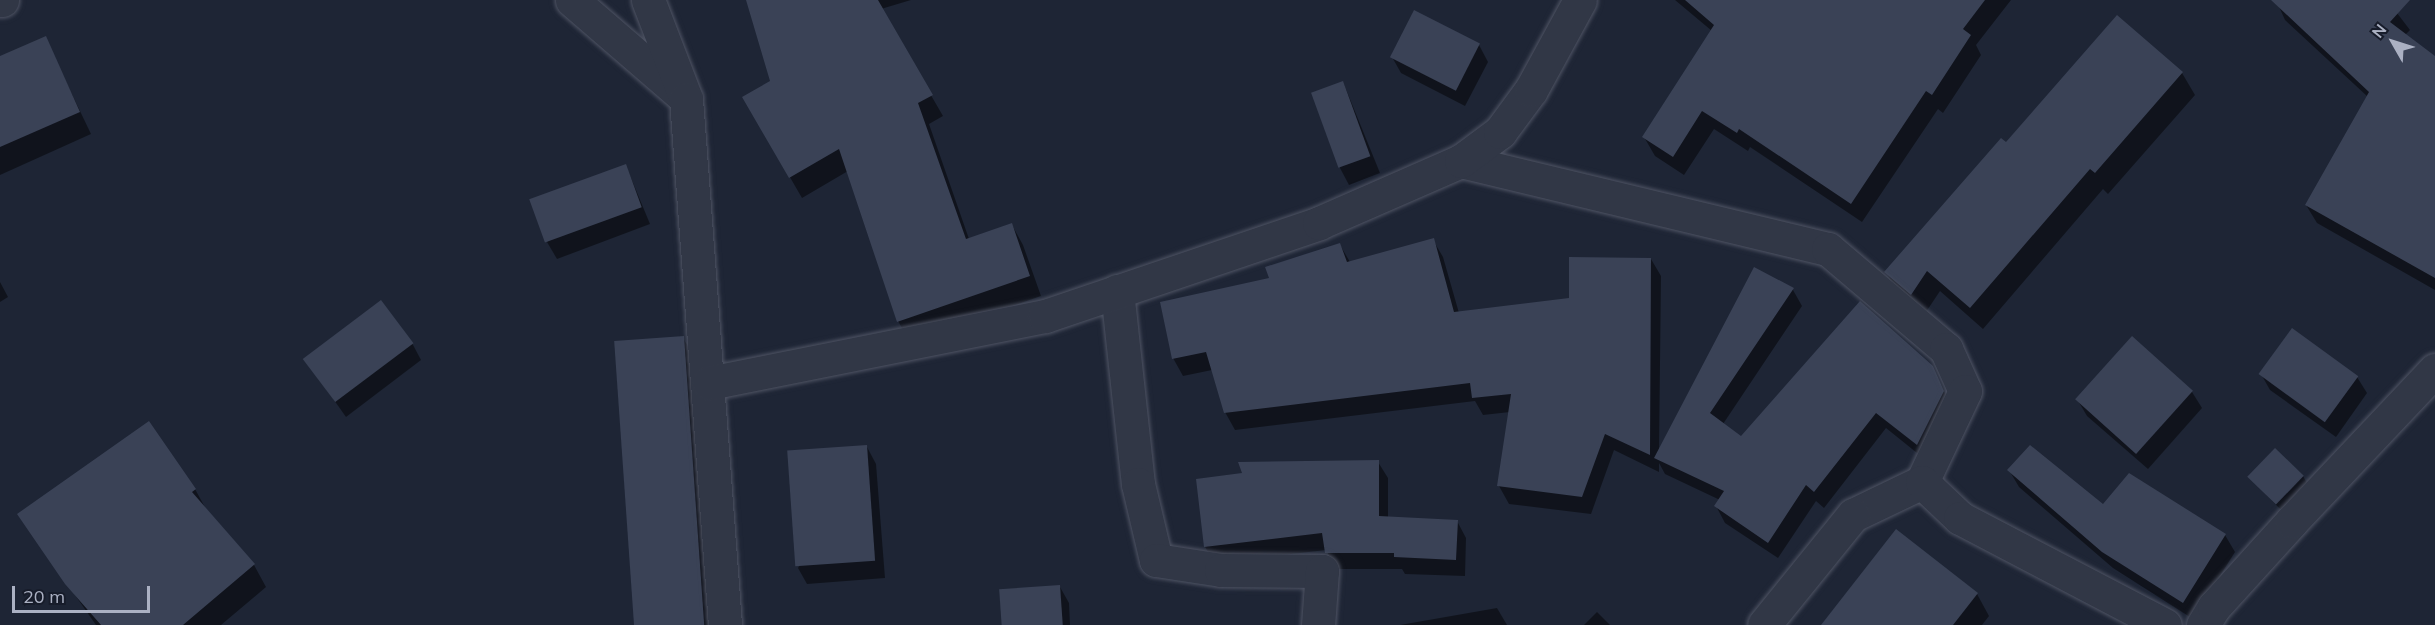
<!DOCTYPE html>
<style>
body{margin:0}
#map{position:relative;width:2435px;height:625px;overflow:hidden;background:#1e2535;font-family:Mulish,sans-serif}
div>[style]{position:absolute}
.shadow>*{inset:0;background:#0007}
.building>*{inset:0;background:#3a4256;transform-origin:0 0}
.roads{filter:drop-shadow(0 0 2px #4f5464) drop-shadow(0 0 2px #4f5464)}
.minor>*{height:33px;margin:-16.5px;padding:0 16.5px;transform-origin:16.5px;border-radius:16.5px;background:#313746}
span{translate:-50% -50%;white-space:nowrap;text-align:center;line-height:1.15;-webkit-text-stroke:6px #171c2a;paint-order:stroke}
.north{position:absolute;left:2363px;top:12px;width:60px;height:60px;-webkit-text-stroke:4px #171c2a;paint-order:stroke;rotate:309deg;font-size:16px;font-weight:700;line-height:24px;text-align:center;color:#abb1c3}
.north::after{content:'';display:block;margin:auto;width:21px;height:27px;background:#abb1c3;clip-path:polygon(50% 0,100% 100%,50% 72%,0 100%)}
.scale{position:absolute;left:12px;top:586px;width:138px;height:27px;box-sizing:border-box;border:3px solid #abb1c3;border-top:0;padding-left:8px;font-size:18px;line-height:21px;white-space:nowrap;color:#abb1c3;-webkit-text-stroke:4px #171c2a;paint-order:stroke}
</style>
<div id="map">
<div class="shadow">
<i style="clip-path:polygon(748px 0,911px 0,881px 9px,943px 116px,929px 124px,969px 239px,1012px 225px,1023px 245px,1041px 296px,910px 342px,898px 321px,848px 171px,802px 198px,744px 98px,772px 81px)"></i>
<i style="clip-path:polygon(1675px 0,2011px 0,1976px 45px,1981px 55px,1943px 113px,1938px 109px,1862px 222px,1750px 147px,1748px 151px,1714px 129px,1684px 175px,1655px 156px,1644px 137px,1712px 31px)"></i>
<i style="clip-path:polygon(2276px 0,2387px 0,2410px 30px,2405px 35px,2435px 58px,2435px 290px,2317px 223px,2306px 205px,2368px 97px,2285px 20px)"></i>
<i style="clip-path:polygon(2117px 17px,2182px 73px,2195px 95px,2108px 194px,2103px 189px,1983px 329px,1940px 291px,1924px 315px,1899px 294px,1886px 272px,2006px 145px)"></i>
<i style="clip-path:polygon(45px 38px,91px 134px,0 175px,0 58px)"></i>
<i style="clip-path:polygon(1479px 45px,1488px 62px,1465px 106px,1401px 73px,1392px 57px)"></i>
<i style="clip-path:polygon(1343px 82px,1380px 173px,1349px 185px,1340px 168px)"></i>
<i style="clip-path:polygon(626px 166px,650px 224px,557px 259px,547px 242px)"></i>
<i style="clip-path:polygon(1433px 240px,1443px 257px,1459px 313px,1570px 299px,1651px 259px,1661px 276px,1659px 452px,1755px 269px,1793px 290px,1802px 306px,1723px 424px,1742px 439px,1932px 367px,1953px 409px,1927px 461px,1886px 428px,1824px 508px,1816px 501px,1778px 558px,1725px 523px,1716px 506px,1720px 500px,1665px 474px,1659px 463px,1659px 472px,1614px 450px,1591px 514px,1509px 504px,1499px 486px,1510px 412px,1483px 415px,1475px 401px,1235px 430px,1225px 412px,1212px 370px,1183px 376px,1173px 358px,1271px 279px,1340px 245px,1350px 262px)"></i>
<i style="clip-path:polygon(0 282px,8px 297px,0 302px)"></i>
<i style="clip-path:polygon(683px 338px,695px 358px,715px 625px,643px 625px)"></i>
<i style="clip-path:polygon(412px 343px,421px 360px,346px 417px,305px 359px)"></i>
<i style="clip-path:polygon(2261px 374px,2357px 377px,2367px 393px,2336px 437px,2270px 390px)"></i>
<i style="clip-path:polygon(2192px 392px,2202px 408px,2148px 469px,2087px 416px,2077px 399px)"></i>
<i style="clip-path:polygon(867px 447px,876px 464px,885px 578px,807px 584px,798px 568px)"></i>
<i style="clip-path:polygon(1378px 462px,1388px 478px,1388px 518px,1457px 521px,1466px 538px,1465px 576px,1405px 574px,1402px 569px,1336px 569px,1326px 550px,1215px 563px,1205px 547px)"></i>
<i style="clip-path:polygon(2009px 470px,2104px 506px,2225px 535px,2235px 552px,2193px 619px,2113px 568px,2019px 487px)"></i>
<i style="clip-path:polygon(2303px 476px,2308px 485px,2283px 512px,2250px 478px)"></i>
<i style="clip-path:polygon(195px 489px,207px 511px,254px 565px,266px 587px,221px 625px,96px 625px,19px 515px)"></i>
<i style="clip-path:polygon(1060px 587px,1069px 603px,1070px 625px,1003px 625px)"></i>
<i style="clip-path:polygon(1977px 594px,1989px 616px,1982px 625px,1839px 625px)"></i>
<i style="clip-path:polygon(1497px 608px,1507px 625px,1400px 625px)"></i>
<i style="clip-path:polygon(1597px 612px,1610px 625px,1584px 625px)"></i>
</div>
<div class="building">
<i style="clip-path:polygon(746px 0,878px 0,933px 95px,918px 103px,966px 239px,1012px 223px,1030px 276px,897px 322px,839px 149px,789px 178px,742px 97px,770px 81px)"></i>
<i style="clip-path:polygon(1685px 0,1985px 0,1963px 29px,1971px 35px,1932px 95px,1926px 91px,1851px 204px,1739px 129px,1737px 133px,1702px 111px,1673px 157px,1642px 137px,1714px 25px)"></i>
<i style="clip-path:polygon(2271px 0,2410px 0,2390px 22px,2435px 56px,2435px 278px,2305px 205px,2369px 92px)"></i>
<i style="left:1414px;top:10px;width:74px;height:53px;rotate:27deg"></i>
<i style="clip-path:polygon(2117px 15px,2183px 72px,2095px 173px,2090px 169px,1970px 308px,1927px 271px,1911px 295px,1884px 272px,2001px 138px,2006px 142px)"></i>
<i style="clip-path:polygon(46px 36px,80px 112px,0 147px,0 56px)"></i>
<i style="left:1343px;top:81px;width:80px;height:34px;rotate:70deg"></i>
<i style="left:626px;top:164px;width:46px;height:103px;rotate:70deg"></i>
<i style="clip-path:polygon(1434px 238px,1454px 312px,1569px 298px,1569px 257px,1651px 258px,1650px 455px,1605px 434px,1582px 497px,1497px 486px,1511px 394px,1472px 398px,1470px 383px,1224px 413px,1206px 352px,1172px 359px,1160px 302px,1269px 278px,1265px 267px,1340px 243px,1347px 262px)"></i>
<i style="clip-path:polygon(1754px 267px,1794px 288px,1710px 413px,1741px 436px,1860px 301px,1933px 366px,1944px 391px,1917px 445px,1876px 413px,1814px 492px,1806px 485px,1768px 543px,1714px 506px,1724px 491px,1654px 458px)"></i>
<i style="left:381px;top:300px;width:54px;height:98px;rotate:53deg"></i>
<i style="left:2292px;top:328px;width:82px;height:57px;rotate:36deg"></i>
<i style="left:684px;top:336px;width:290px;height:70px;rotate:86deg"></i>
<i style="left:2132px;top:336px;width:82px;height:85px;rotate:42deg"></i>
<i style="clip-path:polygon(149px 421px,196px 489px,192px 492px,255px 564px,183px 625px,101px 625px,65px 584px,17px 514px)"></i>
<i style="left:867px;top:445px;width:116px;height:80px;rotate:86deg"></i>
<i style="clip-path:polygon(2030px 445px,2103px 504px,2129px 473px,2226px 534px,2183px 603px,2102px 552px,2007px 470px)"></i>
<i style="left:2275px;top:448px;width:40px;height:40px;rotate:44deg"></i>
<i style="clip-path:polygon(1379px 460px,1379px 516px,1458px 520px,1456px 560px,1394px 557px,1394px 553px,1325px 553px,1322px 533px,1204px 547px,1196px 479px,1242px 473px,1238px 462px)"></i>
<i style="clip-path:polygon(1896px 529px,1978px 593px,1953px 625px,1821px 625px)"></i>
<i style="left:1060px;top:585px;width:40px;height:61px;rotate:86deg"></i>
</div>
<div class="roads">
<div class="minor">
<i style="left:0;top:0;width:2px"></i>
<i style="left:572px;top:0;width:145px;rotate:40.8deg"></i>
<i style="left:648px;top:0;width:106px;rotate:69deg"></i>
<i style="left:686px;top:99px;width:527px;rotate:85.76deg"></i>
<i style="left:1461px;top:161px;width:377px;rotate:13.5deg"></i>
<i style="left:1828px;top:249px;width:155px;rotate:40.3deg"></i>
<i style="left:1946px;top:349px;width:46px;rotate:65.7deg"></i>
<i style="left:1965px;top:391px;width:101px;rotate:115.3deg"></i>
<i style="left:1922px;top:482px;width:76px;rotate:154.4deg"></i>
<i style="left:1853px;top:515px;width:141px;rotate:129deg"></i>
<i style="left:1117px;top:291px;width:194px;rotate:83.8deg"></i>
<i style="left:1138px;top:484px;width:78px;rotate:76.7deg"></i>
<i style="left:1156px;top:560px;width:66px;rotate:8.7deg"></i>
<i style="left:1221px;top:570px;width:101px;rotate:0.6deg"></i>
<i style="left:1322px;top:571px;width:54px;rotate:94.2deg"></i>
<i style="left:709px;top:383px;width:343px;rotate:-11.3deg"></i>
<i style="left:1045px;top:316px;width:289px;rotate:-18.7deg"></i>
<i style="left:1319px;top:223px;width:155px;rotate:-23.6deg"></i>
<i style="left:1461px;top:161px;width:49px;rotate:-36.6deg"></i>
<i style="left:1500px;top:132px;width:52px;rotate:-53.6deg"></i>
<i style="left:1531px;top:90px;width:102px;rotate:-61.4deg"></i>
<i style="left:1922px;top:482px;width:52px;rotate:43.5deg"></i>
<i style="left:1960px;top:518px;width:231px;rotate:27.6deg"></i>
<i style="left:2203px;top:625px;width:21px;rotate:-59deg"></i>
<i style="left:2214px;top:607px;width:116px;rotate:-47.8deg"></i>
<i style="left:2292px;top:521px;width:208px;rotate:-46.6deg"></i>
</div>
</div>
<div class="north">N</div>
<div class="scale">20 m</div>
</div>
